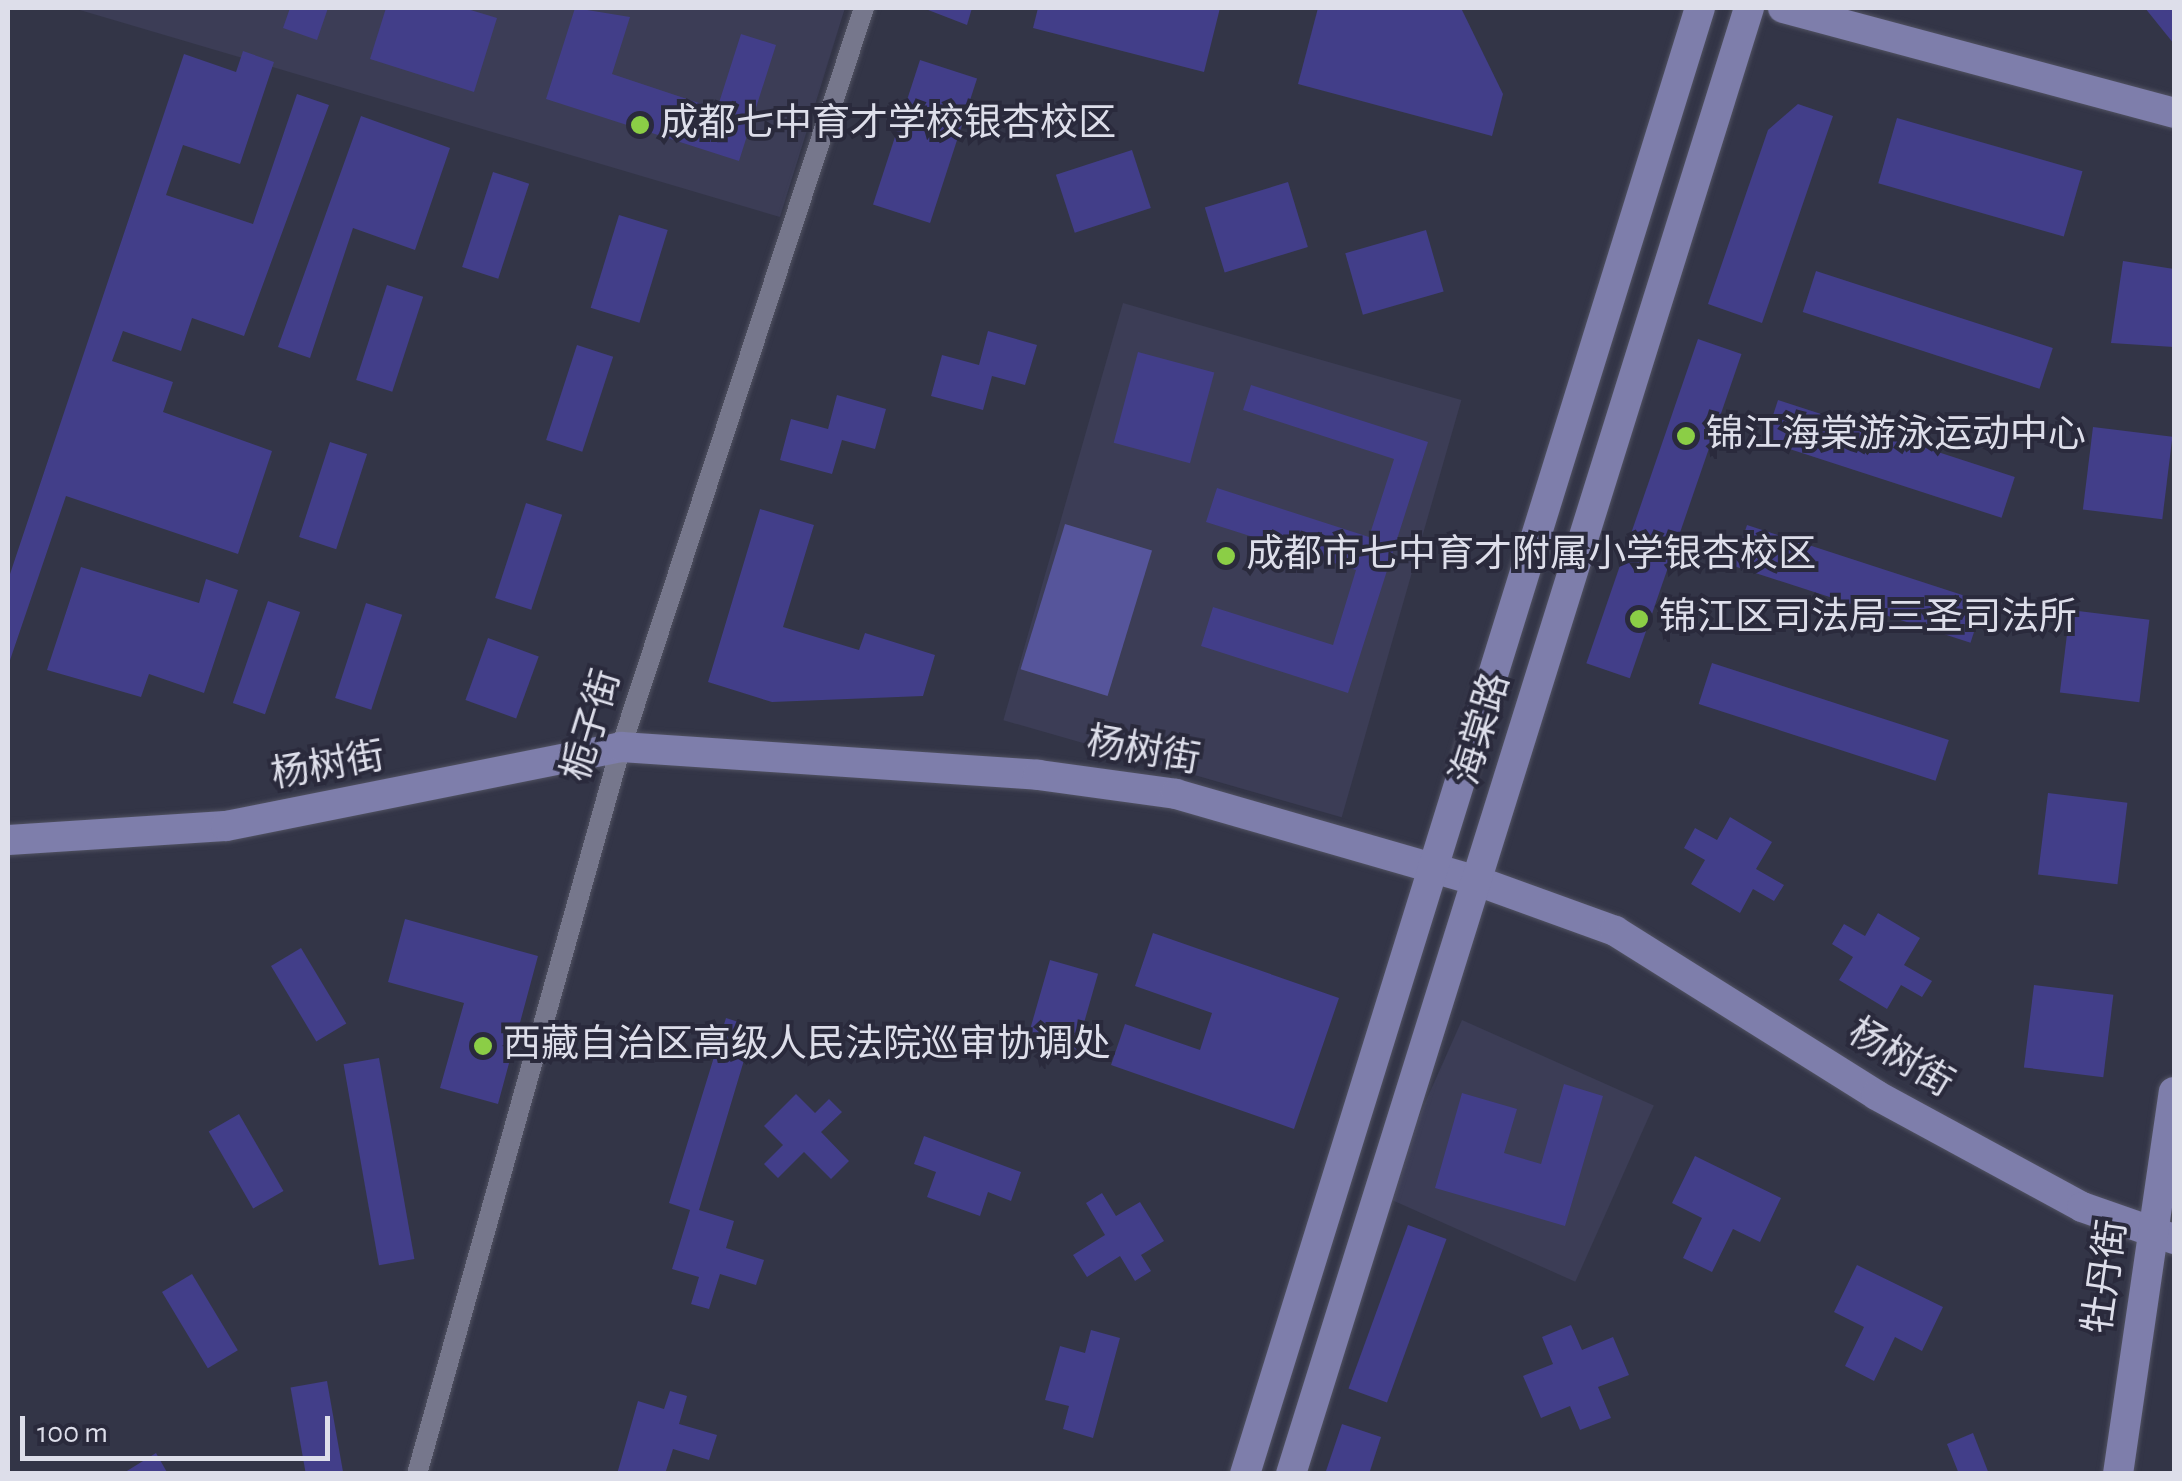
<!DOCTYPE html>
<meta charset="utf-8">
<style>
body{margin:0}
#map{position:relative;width:2182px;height:1481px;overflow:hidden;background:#333547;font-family:"Alegreya Sans","Noto Sans SC",sans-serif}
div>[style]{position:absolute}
.built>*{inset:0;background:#3c3d56;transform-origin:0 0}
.green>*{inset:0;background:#56559b;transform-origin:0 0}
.building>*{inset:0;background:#423e89;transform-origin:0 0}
.roads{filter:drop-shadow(0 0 2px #515262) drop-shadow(0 0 2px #515262)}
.street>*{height:20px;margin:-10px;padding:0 10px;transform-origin:10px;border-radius:10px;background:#76778c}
.secondary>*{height:30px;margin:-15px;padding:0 15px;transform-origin:15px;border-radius:15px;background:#7e7eab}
.dots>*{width:28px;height:28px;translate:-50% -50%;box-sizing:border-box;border:5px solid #2a2a3c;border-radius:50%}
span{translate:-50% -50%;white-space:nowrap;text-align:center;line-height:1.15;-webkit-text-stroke:8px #2a2a3c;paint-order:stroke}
.poi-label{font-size:38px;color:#dddeea}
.left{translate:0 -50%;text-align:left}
.street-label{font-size:38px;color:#dddeea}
.frame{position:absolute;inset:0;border:10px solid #dddeea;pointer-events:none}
.scale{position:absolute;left:20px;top:1416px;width:310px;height:45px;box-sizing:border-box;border:5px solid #dddeea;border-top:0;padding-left:12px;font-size:30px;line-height:35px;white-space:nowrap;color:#dddeea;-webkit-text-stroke:8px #2a2a3c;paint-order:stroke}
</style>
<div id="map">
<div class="built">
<i style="clip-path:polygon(73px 8px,845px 8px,780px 217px)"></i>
<i style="left:1123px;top:303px;width:352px;height:434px;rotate:16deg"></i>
<i style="left:1462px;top:1020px;width:210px;height:193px;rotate:24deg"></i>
</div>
<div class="green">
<i style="left:1065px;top:524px;width:91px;height:152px;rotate:17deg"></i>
</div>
<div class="building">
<i style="clip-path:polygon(290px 8px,328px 8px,317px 40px,283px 28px)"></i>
<i style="clip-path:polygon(386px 8px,464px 8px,497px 18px,474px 92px,370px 59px)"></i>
<i style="clip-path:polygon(575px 8px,630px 17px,612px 74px,717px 109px,741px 34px,776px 45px,739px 161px,546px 99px)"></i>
<i style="clip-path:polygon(923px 8px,972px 8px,967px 25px)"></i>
<i style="clip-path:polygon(1038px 8px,1220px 8px,1204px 72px,1033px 28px)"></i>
<i style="clip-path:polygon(1318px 8px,1461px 8px,1503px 94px,1492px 136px,1298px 84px)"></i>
<i style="clip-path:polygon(2145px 8px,2174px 8px,2174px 44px)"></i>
<i style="clip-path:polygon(243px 51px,274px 62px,240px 164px,183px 145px,166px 195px,253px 224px,297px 94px,329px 105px,244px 336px,192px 318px,181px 351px,123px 331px,112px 361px,173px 382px,163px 412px,272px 451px,238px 554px,66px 496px,8px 666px,8px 580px,184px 54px,236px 72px)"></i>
<i style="left:920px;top:60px;width:60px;height:152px;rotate:18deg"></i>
<i style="clip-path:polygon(1798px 104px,1833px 116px,1762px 323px,1708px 304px,1768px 130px)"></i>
<i style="clip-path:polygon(361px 116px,450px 148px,415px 250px,353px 228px,310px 358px,278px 347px)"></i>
<i style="left:1897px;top:118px;width:193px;height:68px;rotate:16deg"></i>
<i style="left:1132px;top:150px;width:61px;height:80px;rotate:72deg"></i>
<i style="left:493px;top:172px;width:38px;height:100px;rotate:18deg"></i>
<i style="left:1288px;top:182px;width:68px;height:87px;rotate:73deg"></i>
<i style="left:619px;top:215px;width:51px;height:97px;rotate:17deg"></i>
<i style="left:1426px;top:230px;width:64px;height:84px;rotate:74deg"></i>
<i style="clip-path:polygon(2123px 261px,2174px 269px,2174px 347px,2111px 343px)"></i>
<i style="left:1816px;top:271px;width:249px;height:43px;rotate:18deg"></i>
<i style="left:387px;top:285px;width:38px;height:100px;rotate:18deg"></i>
<i style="clip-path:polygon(988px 331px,1037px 345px,1025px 385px,992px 376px,983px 410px,931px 396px,942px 355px,979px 365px)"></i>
<i style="left:1698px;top:339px;width:46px;height:343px;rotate:19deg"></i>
<i style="left:577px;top:345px;width:38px;height:100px;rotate:18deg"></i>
<i style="left:1138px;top:352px;width:79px;height:94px;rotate:15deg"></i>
<i style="clip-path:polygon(1251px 385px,1428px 442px,1348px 693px,1201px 646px,1213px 607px,1333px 645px,1356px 570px,1206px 522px,1217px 488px,1369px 537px,1394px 459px,1243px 410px)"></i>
<i style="clip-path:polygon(837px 395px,886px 409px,875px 449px,842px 440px,832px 474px,780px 460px,791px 419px,828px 429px)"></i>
<i style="left:1778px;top:400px;width:249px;height:43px;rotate:18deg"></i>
<i style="left:2093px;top:427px;width:80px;height:83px;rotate:7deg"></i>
<i style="left:330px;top:442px;width:39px;height:100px;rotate:18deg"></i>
<i style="left:526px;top:503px;width:38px;height:100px;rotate:18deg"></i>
<i style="clip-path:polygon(760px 509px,814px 525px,783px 627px,859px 650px,865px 633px,935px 655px,923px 696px,772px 702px,708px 682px)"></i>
<i style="left:1747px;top:525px;width:249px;height:43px;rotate:18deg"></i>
<i style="clip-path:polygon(81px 567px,199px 603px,206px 579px,238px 590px,204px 693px,149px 674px,141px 697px,47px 670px)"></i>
<i style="left:268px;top:601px;width:34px;height:108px;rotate:19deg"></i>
<i style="left:366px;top:603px;width:38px;height:100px;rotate:18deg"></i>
<i style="left:2070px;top:610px;width:80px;height:83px;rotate:7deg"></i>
<i style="left:488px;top:638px;width:54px;height:66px;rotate:20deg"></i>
<i style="left:1712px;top:663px;width:249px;height:43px;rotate:18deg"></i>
<i style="left:2048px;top:793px;width:80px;height:82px;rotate:7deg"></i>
<i style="clip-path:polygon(1730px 817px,1772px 842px,1756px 869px,1784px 885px,1774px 901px,1753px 889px,1740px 913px,1691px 884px,1705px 860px,1684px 848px,1695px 828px,1717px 840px)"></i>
<i style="clip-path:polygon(1878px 913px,1920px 938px,1904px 965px,1932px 981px,1922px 997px,1901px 985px,1887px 1009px,1839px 980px,1853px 957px,1832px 944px,1844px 924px,1865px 936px)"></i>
<i style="clip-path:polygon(405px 919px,538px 956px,498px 1104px,440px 1088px,464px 1003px,388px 982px)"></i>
<i style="clip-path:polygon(1153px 933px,1339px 998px,1294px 1129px,1111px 1065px,1125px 1024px,1200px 1050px,1212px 1013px,1135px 986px)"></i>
<i style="left:301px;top:948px;width:88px;height:35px;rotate:59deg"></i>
<i style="left:1050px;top:960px;width:50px;height:79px;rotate:16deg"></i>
<i style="left:2034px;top:985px;width:80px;height:83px;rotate:7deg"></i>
<i style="clip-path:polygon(726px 1018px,754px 1027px,699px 1210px,734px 1221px,726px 1248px,764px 1260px,756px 1285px,720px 1274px,709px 1309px,691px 1304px,699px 1277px,672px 1269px,690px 1210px,669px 1203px)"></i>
<i style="left:379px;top:1058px;width:204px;height:36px;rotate:80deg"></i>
<i style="clip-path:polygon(1564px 1084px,1603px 1096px,1565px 1226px,1435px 1188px,1462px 1093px,1517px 1109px,1504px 1153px,1541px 1164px)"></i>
<i style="clip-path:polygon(796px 1094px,815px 1113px,829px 1099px,842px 1112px,821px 1132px,849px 1161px,831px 1179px,804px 1152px,778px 1178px,764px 1164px,783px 1145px,764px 1126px)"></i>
<i style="left:239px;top:1114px;width:89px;height:35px;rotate:60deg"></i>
<i style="clip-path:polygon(924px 1136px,1021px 1172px,1011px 1201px,988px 1192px,980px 1216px,927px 1197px,936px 1172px,914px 1164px)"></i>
<i style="clip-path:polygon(1695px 1156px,1781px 1198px,1760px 1242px,1733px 1229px,1712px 1272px,1683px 1258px,1702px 1218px,1672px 1203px)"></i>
<i style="clip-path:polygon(1102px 1193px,1116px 1216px,1140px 1202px,1164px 1241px,1141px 1255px,1151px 1271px,1135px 1281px,1120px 1256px,1087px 1277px,1073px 1255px,1105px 1235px,1086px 1203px)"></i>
<i style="left:1408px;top:1225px;width:41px;height:174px;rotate:20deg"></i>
<i style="clip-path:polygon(1857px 1265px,1943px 1307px,1922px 1351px,1895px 1337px,1874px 1381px,1845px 1366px,1864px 1327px,1834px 1312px)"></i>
<i style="left:192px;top:1274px;width:89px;height:35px;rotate:59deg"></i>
<i style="clip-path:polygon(1571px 1325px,1582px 1350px,1613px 1337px,1629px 1375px,1598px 1387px,1611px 1418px,1580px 1430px,1570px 1406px,1541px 1418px,1523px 1376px,1553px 1364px,1542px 1337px)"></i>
<i style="clip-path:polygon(1091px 1330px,1120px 1338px,1093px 1438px,1063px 1429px,1069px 1406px,1045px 1400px,1060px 1346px,1085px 1353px)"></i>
<i style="left:327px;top:1381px;width:95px;height:37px;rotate:80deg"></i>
<i style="clip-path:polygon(670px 1391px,687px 1396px,679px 1424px,717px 1435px,709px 1460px,673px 1449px,665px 1474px,617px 1474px,638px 1401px,664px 1409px)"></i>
<i style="clip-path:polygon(1342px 1424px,1381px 1437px,1369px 1474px,1325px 1474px)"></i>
<i style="clip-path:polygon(1973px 1433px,1989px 1474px,1959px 1474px,1947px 1444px)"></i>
<i style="clip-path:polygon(156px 1453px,168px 1474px,122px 1474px)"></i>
</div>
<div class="roads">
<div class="street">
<i style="left:417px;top:1474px;width:755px;rotate:-74.33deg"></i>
<i style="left:621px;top:747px;width:778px;rotate:-71.8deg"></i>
</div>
<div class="secondary">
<i style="left:1783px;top:8px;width:405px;rotate:15deg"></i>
<i style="left:8px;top:840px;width:218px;rotate:-3.7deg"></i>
<i style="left:226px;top:826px;width:403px;rotate:-11.3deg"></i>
<i style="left:621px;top:747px;width:418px;rotate:3.8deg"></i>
<i style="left:1038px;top:775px;width:139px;rotate:7.8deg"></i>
<i style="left:1176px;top:794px;width:313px;rotate:16.1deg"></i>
<i style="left:1477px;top:881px;width:147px;rotate:19.9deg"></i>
<i style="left:1615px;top:931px;width:308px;rotate:32.1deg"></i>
<i style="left:1876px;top:1095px;width:234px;rotate:28.5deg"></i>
<i style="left:2082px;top:1207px;width:97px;rotate:19.2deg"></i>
<i style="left:1245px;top:1474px;width:1535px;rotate:-72.76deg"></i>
<i style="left:1291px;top:1474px;width:1536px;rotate:-72.65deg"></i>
<i style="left:2118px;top:1474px;width:386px;rotate:-81.7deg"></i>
</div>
</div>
<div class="dots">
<i style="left:640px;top:125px;background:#8bce46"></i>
<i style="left:1686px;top:436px;background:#8bce46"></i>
<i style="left:1226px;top:556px;background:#8bce46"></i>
<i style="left:1639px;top:619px;background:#8bce46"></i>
<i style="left:483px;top:1046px;background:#8bce46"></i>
</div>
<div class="poi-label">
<span class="left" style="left:660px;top:125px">成都七中育才学校银杏校区</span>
<span class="left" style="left:1706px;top:436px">锦江海棠游泳运动中心</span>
<span class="left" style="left:1246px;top:556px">成都市七中育才附属小学银杏校区</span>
<span class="left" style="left:1659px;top:619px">锦江区司法局三圣司法所</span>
<span class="left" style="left:503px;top:1046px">西藏自治区高级人民法院巡审协调处</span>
</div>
<div class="street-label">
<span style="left:593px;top:726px;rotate:-73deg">栀子街</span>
<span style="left:1482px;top:729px;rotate:-73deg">海棠路</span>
<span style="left:1143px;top:752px;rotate:10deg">杨树街</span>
<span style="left:328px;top:767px;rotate:-10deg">杨树街</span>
<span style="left:1900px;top:1059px;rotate:31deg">杨树街</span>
<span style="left:2107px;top:1277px;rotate:-82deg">牡丹街</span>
</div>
<div class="frame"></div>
<div class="scale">100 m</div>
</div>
